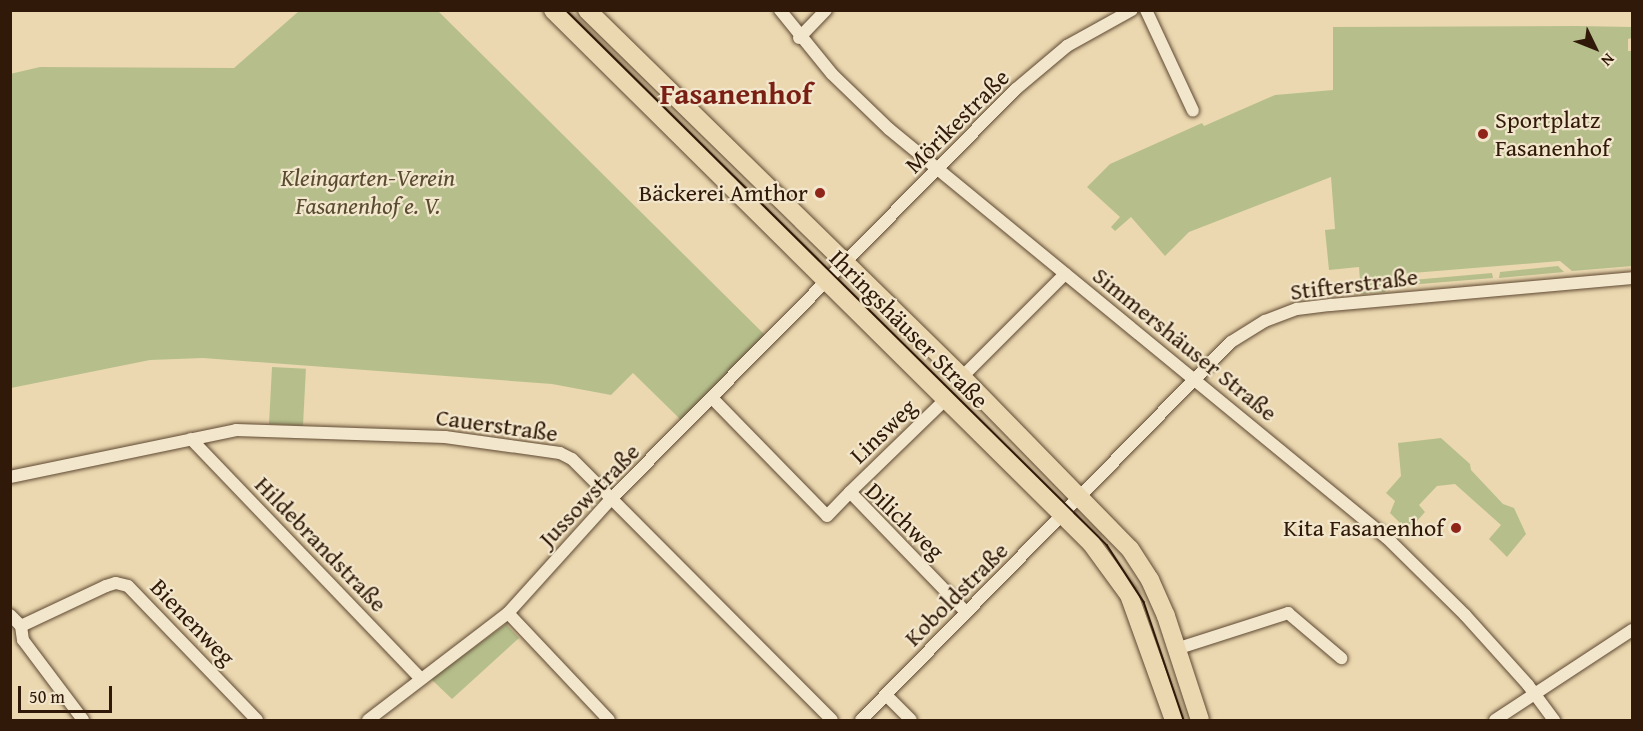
<!DOCTYPE html>
<meta charset="utf-8">
<style>
body{margin:0}
#map{position:relative;width:1643px;height:731px;overflow:hidden;background:#ebd8b0;font-family:"Gentium Book Plus",serif}
div>[style]{position:absolute}
.green>*{inset:0;background:#b6bf8c;transform-origin:0 0}
.roads{filter:drop-shadow(0 0 2px #5f4932) drop-shadow(0 0 2px #5f4932)}
.minor>*{height:12px;margin:-6px;padding:0 6px;transform-origin:6px;border-radius:6px;background:#f2e6cc}
.primary>*{height:18px;margin:-9px;padding:0 9px;transform-origin:9px;border-radius:9px;background:#ebd8b0}
.tram>*{height:1.5px;margin:-0.75px;padding:0 0.75px;transform-origin:0.75px;border-radius:0.75px;background:#301908}
.dots>*{width:16px;height:16px;translate:-50% -50%;box-sizing:border-box;border:3px solid #f2e6cc;border-radius:50%}
span{translate:-50% -50%;white-space:nowrap;text-align:center;line-height:1.15;-webkit-text-stroke:4.5px #f2e6cc;paint-order:stroke}
.poi-label{font-size:24px;color:#301908}
.left{translate:0 -50%;text-align:left}
.right{translate:-100% -50%;text-align:right}
.street-label{font-size:24px;color:#301908}
.park-label{font-size:24px;color:#584b30;font-style:italic}
.district-label{font-size:30px;color:#7a1f14;font-weight:700}
.frame{position:absolute;inset:0;border:12px solid #301908;pointer-events:none}
.north{position:absolute;left:1565px;top:18px;width:60px;height:60px;-webkit-text-stroke:4px #f2e6cc;paint-order:stroke;rotate:133deg;font-size:16px;font-weight:700;line-height:24px;text-align:center;color:#301908}
.north::after{content:'';display:block;margin:auto;width:21px;height:27px;background:#301908;clip-path:polygon(50% 0,100% 100%,50% 72%,0 100%)}
.scale{position:absolute;left:18px;top:686px;width:94px;height:27px;box-sizing:border-box;border:3px solid #301908;border-top:0;padding-left:8px;font-size:18px;line-height:21px;white-space:nowrap;color:#301908;-webkit-text-stroke:4px #f2e6cc;paint-order:stroke}
</style>
<div id="map">
<div class="green">
<i style="clip-path:polygon(299px 11px,438px 11px,765px 335px,681px 420px,633px 373px,611px 395px,552px 384px,203px 358px,150px 360px,11px 388px,10px 74px,40px 67px,234px 68px)"></i>
<i style="clip-path:polygon(1577px 26px,1632px 27px,1632px 38px,1628px 39px,1628px 51px,1632px 51px,1632px 266px,1572px 271px,1560px 261px,1400px 274px,1385px 292px,1361px 294px,1359px 267px,1329px 270px,1325px 230px,1335px 229px,1331px 177px,1189px 232px,1165px 256px,1131px 217px,1115px 231px,1111px 227px,1120px 217px,1087px 187px,1110px 164px,1202px 123px,1204px 126px,1275px 95px,1333px 90px,1333px 27px)"></i>
<i style="clip-path:polygon(1558px 266px,1564px 272px,1499px 278px,1500px 272px)"></i>
<i style="clip-path:polygon(1492px 273px,1493px 278px,1396px 286px,1401px 281px)"></i>
<i style="left:272px;top:367px;width:34px;height:57px;rotate:3deg"></i>
<i style="clip-path:polygon(1441px 438px,1470px 464px,1471px 470px,1503px 504px,1514px 508px,1526px 534px,1507px 557px,1489px 539px,1501px 525px,1455px 484px,1437px 486px,1419px 505px,1425px 512px,1408px 531px,1390px 513px,1395px 501px,1386px 493px,1401px 476px,1398px 443px)"></i>
<i style="clip-path:polygon(506px 624px,519px 638px,452px 699px,431px 679px)"></i>
</div>
<div class="roads">
<div class="minor">
<i style="left:780px;top:10px;width:82px;rotate:50.9deg"></i>
<i style="left:832px;top:74px;width:79px;rotate:44deg"></i>
<i style="left:889px;top:129px;width:644px;rotate:39.4deg"></i>
<i style="left:1387px;top:538px;width:110px;rotate:44.6deg"></i>
<i style="left:1465px;top:615px;width:94px;rotate:48deg"></i>
<i style="left:1528px;top:685px;width:44px;rotate:53.4deg"></i>
<i style="left:1146px;top:10px;width:111px;rotate:65deg"></i>
<i style="left:799px;top:38px;width:39px;rotate:-46deg"></i>
<i style="left:962px;top:377px;width:146px;rotate:-45deg"></i>
<i style="left:713px;top:399px;width:163px;rotate:45.7deg"></i>
<i style="left:827px;top:516px;width:33px;rotate:-46deg"></i>
<i style="left:850px;top:492px;width:167px;rotate:46deg"></i>
<i style="left:191px;top:439px;width:331px;rotate:46.2deg"></i>
<i style="left:10px;top:477px;width:231px;rotate:-11.7deg"></i>
<i style="left:236px;top:430px;width:209px;rotate:1.9deg"></i>
<i style="left:445px;top:437px;width:116px;rotate:7.9deg"></i>
<i style="left:560px;top:453px;width:13px;rotate:27deg"></i>
<i style="left:572px;top:459px;width:368px;rotate:45.1deg"></i>
<i style="left:850px;top:492px;width:132px;rotate:-44.1deg"></i>
<i style="left:508px;top:613px;width:147px;rotate:46.7deg"></i>
<i style="left:10px;top:615px;width:16px;rotate:45deg"></i>
<i style="left:21px;top:626px;width:14px;rotate:82deg"></i>
<i style="left:23px;top:640px;width:100px;rotate:53.1deg"></i>
<i style="left:21px;top:626px;width:94px;rotate:-25.2deg"></i>
<i style="left:106px;top:586px;width:10px;rotate:-17deg"></i>
<i style="left:116px;top:583px;width:12px;rotate:14deg"></i>
<i style="left:128px;top:586px;width:186px;rotate:46.1deg"></i>
<i style="left:1176px;top:649px;width:118px;rotate:-17.8deg"></i>
<i style="left:1288px;top:613px;width:70px;rotate:40.3deg"></i>
<i style="left:886px;top:695px;width:35px;rotate:45deg"></i>
<i style="left:368px;top:720px;width:176px;rotate:-37.4deg"></i>
<i style="left:508px;top:613px;width:154px;rotate:-47.9deg"></i>
<i style="left:611px;top:499px;width:576px;rotate:-45.35deg"></i>
<i style="left:1016px;top:89px;width:67px;rotate:-40.1deg"></i>
<i style="left:1067px;top:46px;width:74px;rotate:-29deg"></i>
<i style="left:861px;top:720px;width:529px;rotate:-45.61deg"></i>
<i style="left:1231px;top:342px;width:40px;rotate:-32deg"></i>
<i style="left:1265px;top:321px;width:34px;rotate:-21deg"></i>
<i style="left:1297px;top:309px;width:34px;rotate:-7deg"></i>
<i style="left:1331px;top:305px;width:302px;rotate:-5.1deg"></i>
<i style="left:1495px;top:720px;width:164px;rotate:-33.3deg"></i>
</div>
<div class="primary">
<i style="left:553px;top:10px;width:757px;rotate:44.73deg"></i>
<i style="left:1091px;top:543px;width:64px;rotate:53.8deg"></i>
<i style="left:1129px;top:595px;width:133px;rotate:70.2deg"></i>
<i style="left:587px;top:10px;width:525px;rotate:44.38deg"></i>
<i style="left:962px;top:377px;width:240px;rotate:45.7deg"></i>
<i style="left:1130px;top:549px;width:37px;rotate:57deg"></i>
<i style="left:1150px;top:580px;width:39px;rotate:66deg"></i>
<i style="left:1166px;top:616px;width:109px;rotate:71.9deg"></i>
</div>
</div>
<div class="tram">
<i style="left:566px;top:10px;width:761px;rotate:44.68deg"></i>
<i style="left:1107px;top:545px;width:68px;rotate:57deg"></i>
<i style="left:1144px;top:602px;width:125px;rotate:71.3deg"></i>
</div>
<div class="dots">
<i style="left:1483px;top:134px;background:#8f2418"></i>
<i style="left:820px;top:193px;background:#8f2418"></i>
<i style="left:1456px;top:528px;background:#8f2418"></i>
</div>
<div class="poi-label">
<span class="left" style="left:1495px;top:134px">Sportplatz<br>Fasanenhof</span>
<span class="right" style="left:808px;top:193px">Bäckerei Amthor</span>
<span class="right" style="left:1444px;top:528px">Kita Fasanenhof</span>
</div>
<div class="street-label">
<span style="left:957px;top:121px;rotate:-45deg">Mörikestraße</span>
<span style="left:1354px;top:284px;rotate:-7deg">Stifterstraße</span>
<span style="left:909px;top:329px;rotate:45deg">Ihringshäuser Straße</span>
<span style="left:1185px;top:344px;rotate:39deg">Simmershäuser Straße</span>
<span style="left:497px;top:425px;rotate:8deg">Cauerstraße</span>
<span style="left:883px;top:431px;rotate:-44deg">Linsweg</span>
<span style="left:589px;top:495px;rotate:-46deg">Jussowstraße</span>
<span style="left:905px;top:521px;rotate:44deg">Dilichweg</span>
<span style="left:321px;top:544px;rotate:46deg">Hildebrandstraße</span>
<span style="left:956px;top:594px;rotate:-45deg">Koboldstraße</span>
<span style="left:193px;top:622px;rotate:46deg">Bienenweg</span>
</div>
<div class="park-label">
<span style="left:368px;top:192px">Kleingarten-Verein<br>Fasanenhof e. V.</span>
</div>
<div class="district-label">
<span style="left:736px;top:93px">Fasanenhof</span>
</div>
<div class="frame"></div>
<div class="north">N</div>
<div class="scale">50 m</div>
</div>
